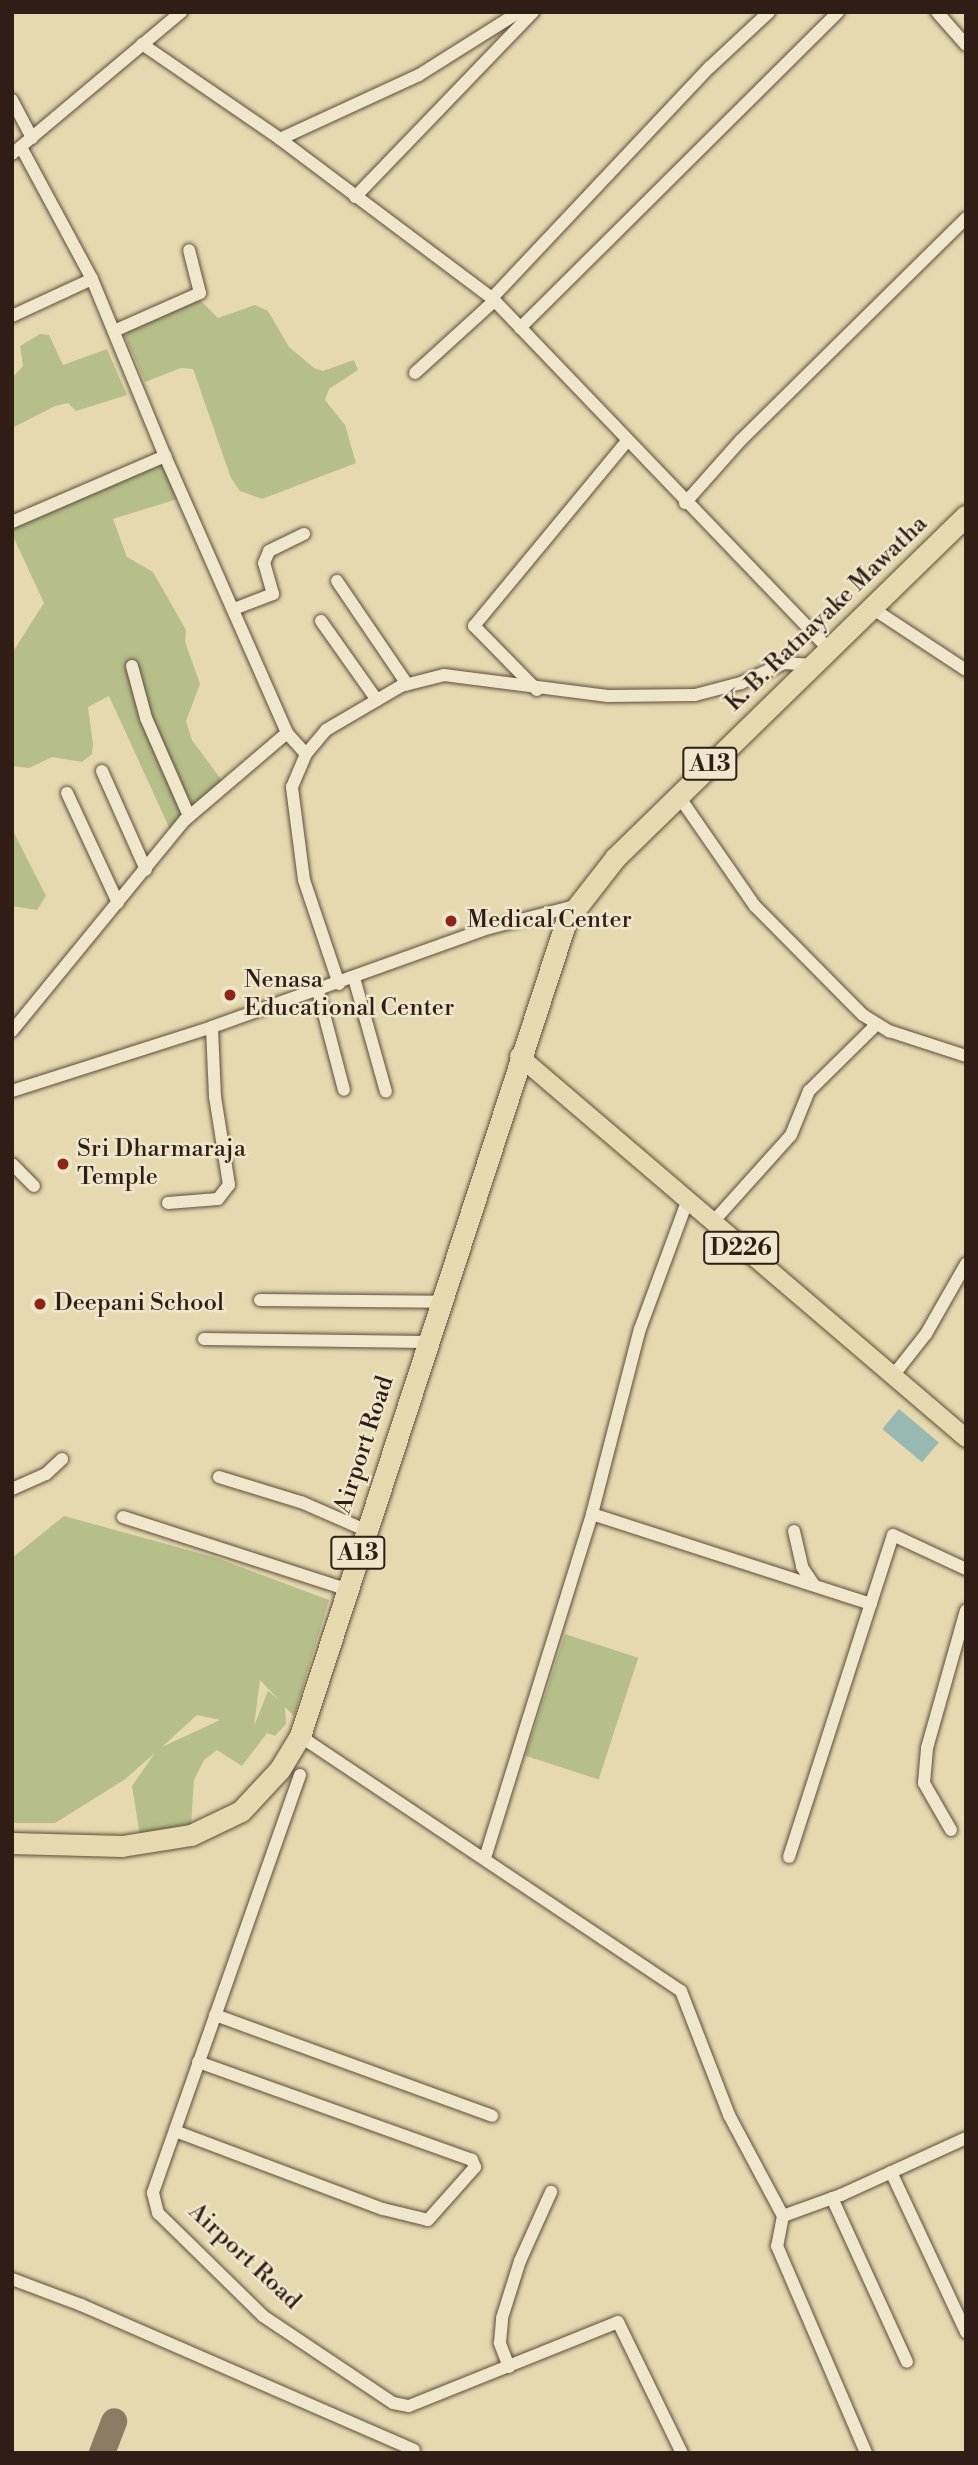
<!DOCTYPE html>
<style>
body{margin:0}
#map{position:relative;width:978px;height:2465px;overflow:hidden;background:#e6d9af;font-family:"Libre Bodoni",serif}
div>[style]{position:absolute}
.green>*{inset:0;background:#b6bf8a;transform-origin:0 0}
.water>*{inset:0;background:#97b9b1;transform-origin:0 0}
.taxiway>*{height:26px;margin:-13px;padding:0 13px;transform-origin:13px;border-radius:13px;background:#8a7b62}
.roads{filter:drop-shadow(0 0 2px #5d4c3c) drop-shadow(0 0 2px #5d4c3c)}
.street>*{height:12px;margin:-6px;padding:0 6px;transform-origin:6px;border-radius:6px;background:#efe6cb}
.primary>*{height:18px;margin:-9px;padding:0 9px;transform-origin:9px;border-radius:9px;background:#e6d9af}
.highway>*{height:21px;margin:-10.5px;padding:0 10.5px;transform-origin:10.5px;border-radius:10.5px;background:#e6d9af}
.dots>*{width:19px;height:19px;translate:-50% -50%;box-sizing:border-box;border:4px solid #efe6cb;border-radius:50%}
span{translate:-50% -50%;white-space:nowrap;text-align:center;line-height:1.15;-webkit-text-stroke:5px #efe6cb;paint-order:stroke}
.shield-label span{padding:2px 5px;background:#efe6cb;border:2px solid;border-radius:5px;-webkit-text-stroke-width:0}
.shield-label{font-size:23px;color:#2f1d16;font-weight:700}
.street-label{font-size:24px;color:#2f1d16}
.poi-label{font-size:24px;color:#2f1d16}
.left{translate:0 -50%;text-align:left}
.frame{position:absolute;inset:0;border:14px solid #2f1d16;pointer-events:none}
</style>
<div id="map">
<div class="green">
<i style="clip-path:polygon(199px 299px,218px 318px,255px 305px,268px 311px,289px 347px,314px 368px,323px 371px,354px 360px,358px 370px,329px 389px,325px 400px,345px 425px,356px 463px,262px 499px,240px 491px,231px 478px,193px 369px,181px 368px,145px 382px,125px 336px,131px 327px)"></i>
<i style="clip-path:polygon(40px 334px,49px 335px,63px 365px,107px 349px,127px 395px,76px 411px,68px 403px,55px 406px,12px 428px,12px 378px,23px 366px,20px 346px)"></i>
<i style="clip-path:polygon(164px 453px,184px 497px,113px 519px,127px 557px,153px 572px,186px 630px,185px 642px,200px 684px,186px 721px,192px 740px,226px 786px,174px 838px,109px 696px,88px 707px,93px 744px,92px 754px,82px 762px,52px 757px,29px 768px,12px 766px,12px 653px,44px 603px,12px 534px,12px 522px)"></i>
<i style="clip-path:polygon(12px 829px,46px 896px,37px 910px,12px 906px)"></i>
<i style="clip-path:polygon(evenodd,64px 1516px,217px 1558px,329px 1600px,294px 1716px,285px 1707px,286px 1724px,275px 1736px,267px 1733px,242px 1766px,217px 1750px,204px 1760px,194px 1780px,191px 1826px,140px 1836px,132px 1786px,155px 1753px,124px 1780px,55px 1823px,12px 1823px,12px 1558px,64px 1516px,260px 1680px,279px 1700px,268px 1691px,254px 1726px,260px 1680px,64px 1516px,197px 1715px,220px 1720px,162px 1747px,163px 1746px,197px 1715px)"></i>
<i style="left:565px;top:1634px;width:77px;height:128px;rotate:18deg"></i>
</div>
<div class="water">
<i style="left:899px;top:1409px;width:52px;height:26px;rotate:40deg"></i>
</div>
<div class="taxiway">
<i style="left:102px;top:2453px;width:34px;rotate:-69deg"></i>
</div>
<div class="roads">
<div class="street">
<i style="left:937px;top:12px;width:44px;rotate:48.7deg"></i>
<i style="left:142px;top:44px;width:168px;rotate:34.5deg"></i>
<i style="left:280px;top:139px;width:265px;rotate:36.9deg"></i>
<i style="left:492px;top:298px;width:487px;rotate:46.2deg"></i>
<i style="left:12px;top:100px;width:43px;rotate:62.2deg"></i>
<i style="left:280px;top:139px;width:153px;rotate:-24.7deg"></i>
<i style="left:419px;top:75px;width:118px;rotate:-32.2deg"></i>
<i style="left:21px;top:147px;width:150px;rotate:61.7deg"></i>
<i style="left:92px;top:279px;width:191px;rotate:67.6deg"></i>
<i style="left:12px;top:154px;width:221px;rotate:-40deg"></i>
<i style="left:355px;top:197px;width:257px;rotate:-46.1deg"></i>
<i style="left:492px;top:298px;width:318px;rotate:-46.7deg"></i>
<i style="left:710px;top:67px;width:81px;rotate:-43deg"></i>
<i style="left:12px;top:316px;width:88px;rotate:-24.8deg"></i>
<i style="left:520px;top:328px;width:448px;rotate:-44.8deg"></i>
<i style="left:114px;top:331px;width:94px;rotate:-23.8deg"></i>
<i style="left:200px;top:293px;width:44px;rotate:-104.3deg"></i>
<i style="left:415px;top:373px;width:107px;rotate:-42.3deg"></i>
<i style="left:685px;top:503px;width:84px;rotate:-48.4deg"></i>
<i style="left:741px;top:440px;width:316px;rotate:-44.6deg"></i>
<i style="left:12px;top:522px;width:167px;rotate:-23.3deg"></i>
<i style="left:165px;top:456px;width:303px;rotate:66.2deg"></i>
<i style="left:287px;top:733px;width:28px;rotate:48deg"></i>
<i style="left:337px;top:581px;width:125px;rotate:55.8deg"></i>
<i style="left:872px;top:608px;width:113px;rotate:33.4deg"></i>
<i style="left:234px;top:609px;width:42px;rotate:-21deg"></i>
<i style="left:273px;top:594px;width:32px;rotate:-106deg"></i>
<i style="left:264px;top:563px;width:13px;rotate:-67deg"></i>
<i style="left:269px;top:551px;width:39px;rotate:-26deg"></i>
<i style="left:321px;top:621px;width:97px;rotate:54.7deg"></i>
<i style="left:132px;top:666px;width:54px;rotate:74.9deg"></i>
<i style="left:146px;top:718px;width:107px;rotate:66.3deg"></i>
<i style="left:537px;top:690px;width:90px;rotate:-134.5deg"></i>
<i style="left:474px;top:626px;width:240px;rotate:-50.4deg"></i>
<i style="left:102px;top:771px;width:108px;rotate:66deg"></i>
<i style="left:67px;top:793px;width:121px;rotate:65.1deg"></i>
<i style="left:678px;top:795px;width:135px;rotate:55.3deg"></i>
<i style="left:755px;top:906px;width:153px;rotate:45.3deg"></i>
<i style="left:863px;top:1015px;width:31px;rotate:32deg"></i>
<i style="left:889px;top:1031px;width:81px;rotate:18deg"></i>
<i style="left:354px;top:978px;width:118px;rotate:74.3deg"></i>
<i style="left:339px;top:984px;width:110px;rotate:-108.6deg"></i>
<i style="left:304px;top:880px;width:94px;rotate:-97.4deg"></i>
<i style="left:292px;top:787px;width:36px;rotate:-67deg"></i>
<i style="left:306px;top:754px;width:31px;rotate:-50deg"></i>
<i style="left:326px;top:730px;width:87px;rotate:-30.4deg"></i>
<i style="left:401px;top:686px;width:44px;rotate:-14.3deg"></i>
<i style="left:444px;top:675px;width:165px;rotate:7.3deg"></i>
<i style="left:608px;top:696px;width:87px;rotate:-0.7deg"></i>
<i style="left:695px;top:695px;width:48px;rotate:-14.6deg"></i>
<i style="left:741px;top:683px;width:47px;rotate:-24.9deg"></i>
<i style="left:784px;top:663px;width:29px;rotate:4deg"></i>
<i style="left:318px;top:991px;width:102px;rotate:75.3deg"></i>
<i style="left:12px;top:1031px;width:273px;rotate:-50.7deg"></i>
<i style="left:185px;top:820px;width:134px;rotate:-40.5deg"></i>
<i style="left:12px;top:1091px;width:210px;rotate:-17.7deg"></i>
<i style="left:212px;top:1027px;width:294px;rotate:-19.7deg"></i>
<i style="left:489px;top:928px;width:89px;rotate:-14.3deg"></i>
<i style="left:12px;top:1164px;width:31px;rotate:45deg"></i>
<i style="left:168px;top:1203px;width:50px;rotate:-4.6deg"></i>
<i style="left:218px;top:1199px;width:18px;rotate:-52deg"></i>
<i style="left:229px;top:1185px;width:89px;rotate:-99deg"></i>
<i style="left:215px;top:1097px;width:70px;rotate:-92.5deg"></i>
<i style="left:712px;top:1223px;width:118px;rotate:-48.1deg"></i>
<i style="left:791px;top:1135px;width:48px;rotate:-67.8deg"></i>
<i style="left:809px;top:1091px;width:94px;rotate:-44.6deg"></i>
<i style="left:260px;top:1300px;width:179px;rotate:0.6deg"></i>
<i style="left:204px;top:1339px;width:222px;rotate:0.8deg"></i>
<i style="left:892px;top:1377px;width:55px;rotate:-51.7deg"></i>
<i style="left:926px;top:1334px;width:81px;rotate:-60.3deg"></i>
<i style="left:219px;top:1477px;width:86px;rotate:17deg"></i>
<i style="left:301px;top:1502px;width:70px;rotate:23.6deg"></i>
<i style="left:12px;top:1489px;width:37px;rotate:-24deg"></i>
<i style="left:46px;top:1474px;width:22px;rotate:-43deg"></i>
<i style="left:592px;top:1514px;width:293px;rotate:17.9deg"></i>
<i style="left:123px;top:1517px;width:234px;rotate:17.9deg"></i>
<i style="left:794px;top:1531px;width:37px;rotate:77deg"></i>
<i style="left:802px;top:1567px;width:22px;rotate:56deg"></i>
<i style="left:300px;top:1736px;width:458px;rotate:33.8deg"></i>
<i style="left:681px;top:1991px;width:133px;rotate:68.8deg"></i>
<i style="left:729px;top:2115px;width:115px;rotate:61.9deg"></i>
<i style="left:783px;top:2216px;width:31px;rotate:101deg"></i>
<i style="left:777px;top:2246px;width:225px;rotate:66.7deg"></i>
<i style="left:300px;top:1775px;width:443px;rotate:109.4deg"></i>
<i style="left:153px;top:2193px;width:21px;rotate:76deg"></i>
<i style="left:158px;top:2213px;width:147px;rotate:44.4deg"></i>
<i style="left:263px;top:2316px;width:156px;rotate:33.8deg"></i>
<i style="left:393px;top:2403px;width:16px;rotate:11deg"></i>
<i style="left:409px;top:2406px;width:225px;rotate:-21.9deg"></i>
<i style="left:618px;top:2322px;width:146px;rotate:64deg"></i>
<i style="left:951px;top:1830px;width:54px;rotate:-119.9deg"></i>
<i style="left:924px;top:1783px;width:35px;rotate:-85deg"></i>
<i style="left:927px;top:1748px;width:143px;rotate:-74.2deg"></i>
<i style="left:789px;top:1857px;width:338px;rotate:-72.1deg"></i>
<i style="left:893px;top:1535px;width:81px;rotate:25deg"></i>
<i style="left:485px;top:1858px;width:360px;rotate:-72.7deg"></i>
<i style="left:592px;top:1514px;width:191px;rotate:-75.5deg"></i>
<i style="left:640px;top:1329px;width:135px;rotate:-69.7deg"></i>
<i style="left:215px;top:2015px;width:295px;rotate:20deg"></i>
<i style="left:175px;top:2131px;width:222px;rotate:20.6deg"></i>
<i style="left:383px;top:2209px;width:46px;rotate:13.7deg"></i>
<i style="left:428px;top:2220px;width:71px;rotate:-48.4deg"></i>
<i style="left:475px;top:2167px;width:8px;rotate:-113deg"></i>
<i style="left:472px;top:2160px;width:291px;rotate:-160.3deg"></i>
<i style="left:891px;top:2172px;width:177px;rotate:64.9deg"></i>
<i style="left:832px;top:2198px;width:180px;rotate:65.4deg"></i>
<i style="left:783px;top:2216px;width:62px;rotate:-19.9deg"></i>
<i style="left:841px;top:2195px;width:137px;rotate:-24.5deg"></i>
<i style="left:12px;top:2279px;width:74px;rotate:20.6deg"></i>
<i style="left:81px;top:2305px;width:363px;rotate:23.5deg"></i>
<i style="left:509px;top:2367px;width:26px;rotate:-111deg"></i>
<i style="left:500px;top:2343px;width:25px;rotate:-85deg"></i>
<i style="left:502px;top:2318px;width:60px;rotate:-72.5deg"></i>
<i style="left:520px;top:2261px;width:76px;rotate:-65.8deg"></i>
</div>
<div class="primary">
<i style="left:519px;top:1056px;width:588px;rotate:40.52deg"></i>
</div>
<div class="highway">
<i style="left:12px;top:1843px;width:110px;rotate:1.6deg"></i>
<i style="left:122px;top:1846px;width:70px;rotate:-9.1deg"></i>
<i style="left:191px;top:1835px;width:55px;rotate:-25.6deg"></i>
<i style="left:241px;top:1811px;width:57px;rotate:-47.1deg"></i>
<i style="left:280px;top:1769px;width:39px;rotate:-59deg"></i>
<i style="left:300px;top:1736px;width:857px;rotate:-71.92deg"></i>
<i style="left:566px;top:921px;width:80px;rotate:-52.1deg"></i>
<i style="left:615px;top:858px;width:490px;rotate:-44.3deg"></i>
</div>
</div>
<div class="dots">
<i style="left:451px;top:921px;background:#8f2418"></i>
<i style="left:230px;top:995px;background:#8f2418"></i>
<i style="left:63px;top:1164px;background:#8f2418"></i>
<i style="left:40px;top:1304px;background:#8f2418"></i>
</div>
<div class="shield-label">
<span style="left:710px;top:764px">A13</span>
<span style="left:741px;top:1248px">D226</span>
<span style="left:358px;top:1553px">A13</span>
</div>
<div class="street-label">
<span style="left:827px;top:614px;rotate:-44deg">K. B. Ratnayake Mawatha</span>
<span style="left:365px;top:1445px;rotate:-72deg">Airport Road</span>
<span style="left:244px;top:2257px;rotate:43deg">Airport Road</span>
</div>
<div class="poi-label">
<span class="left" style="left:467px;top:921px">Medical Center</span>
<span class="left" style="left:244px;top:995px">Nenasa<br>Educational Center</span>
<span class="left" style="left:77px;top:1164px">Sri Dharmaraja<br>Temple</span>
<span class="left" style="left:54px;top:1304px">Deepani School</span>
</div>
<div class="frame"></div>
</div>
